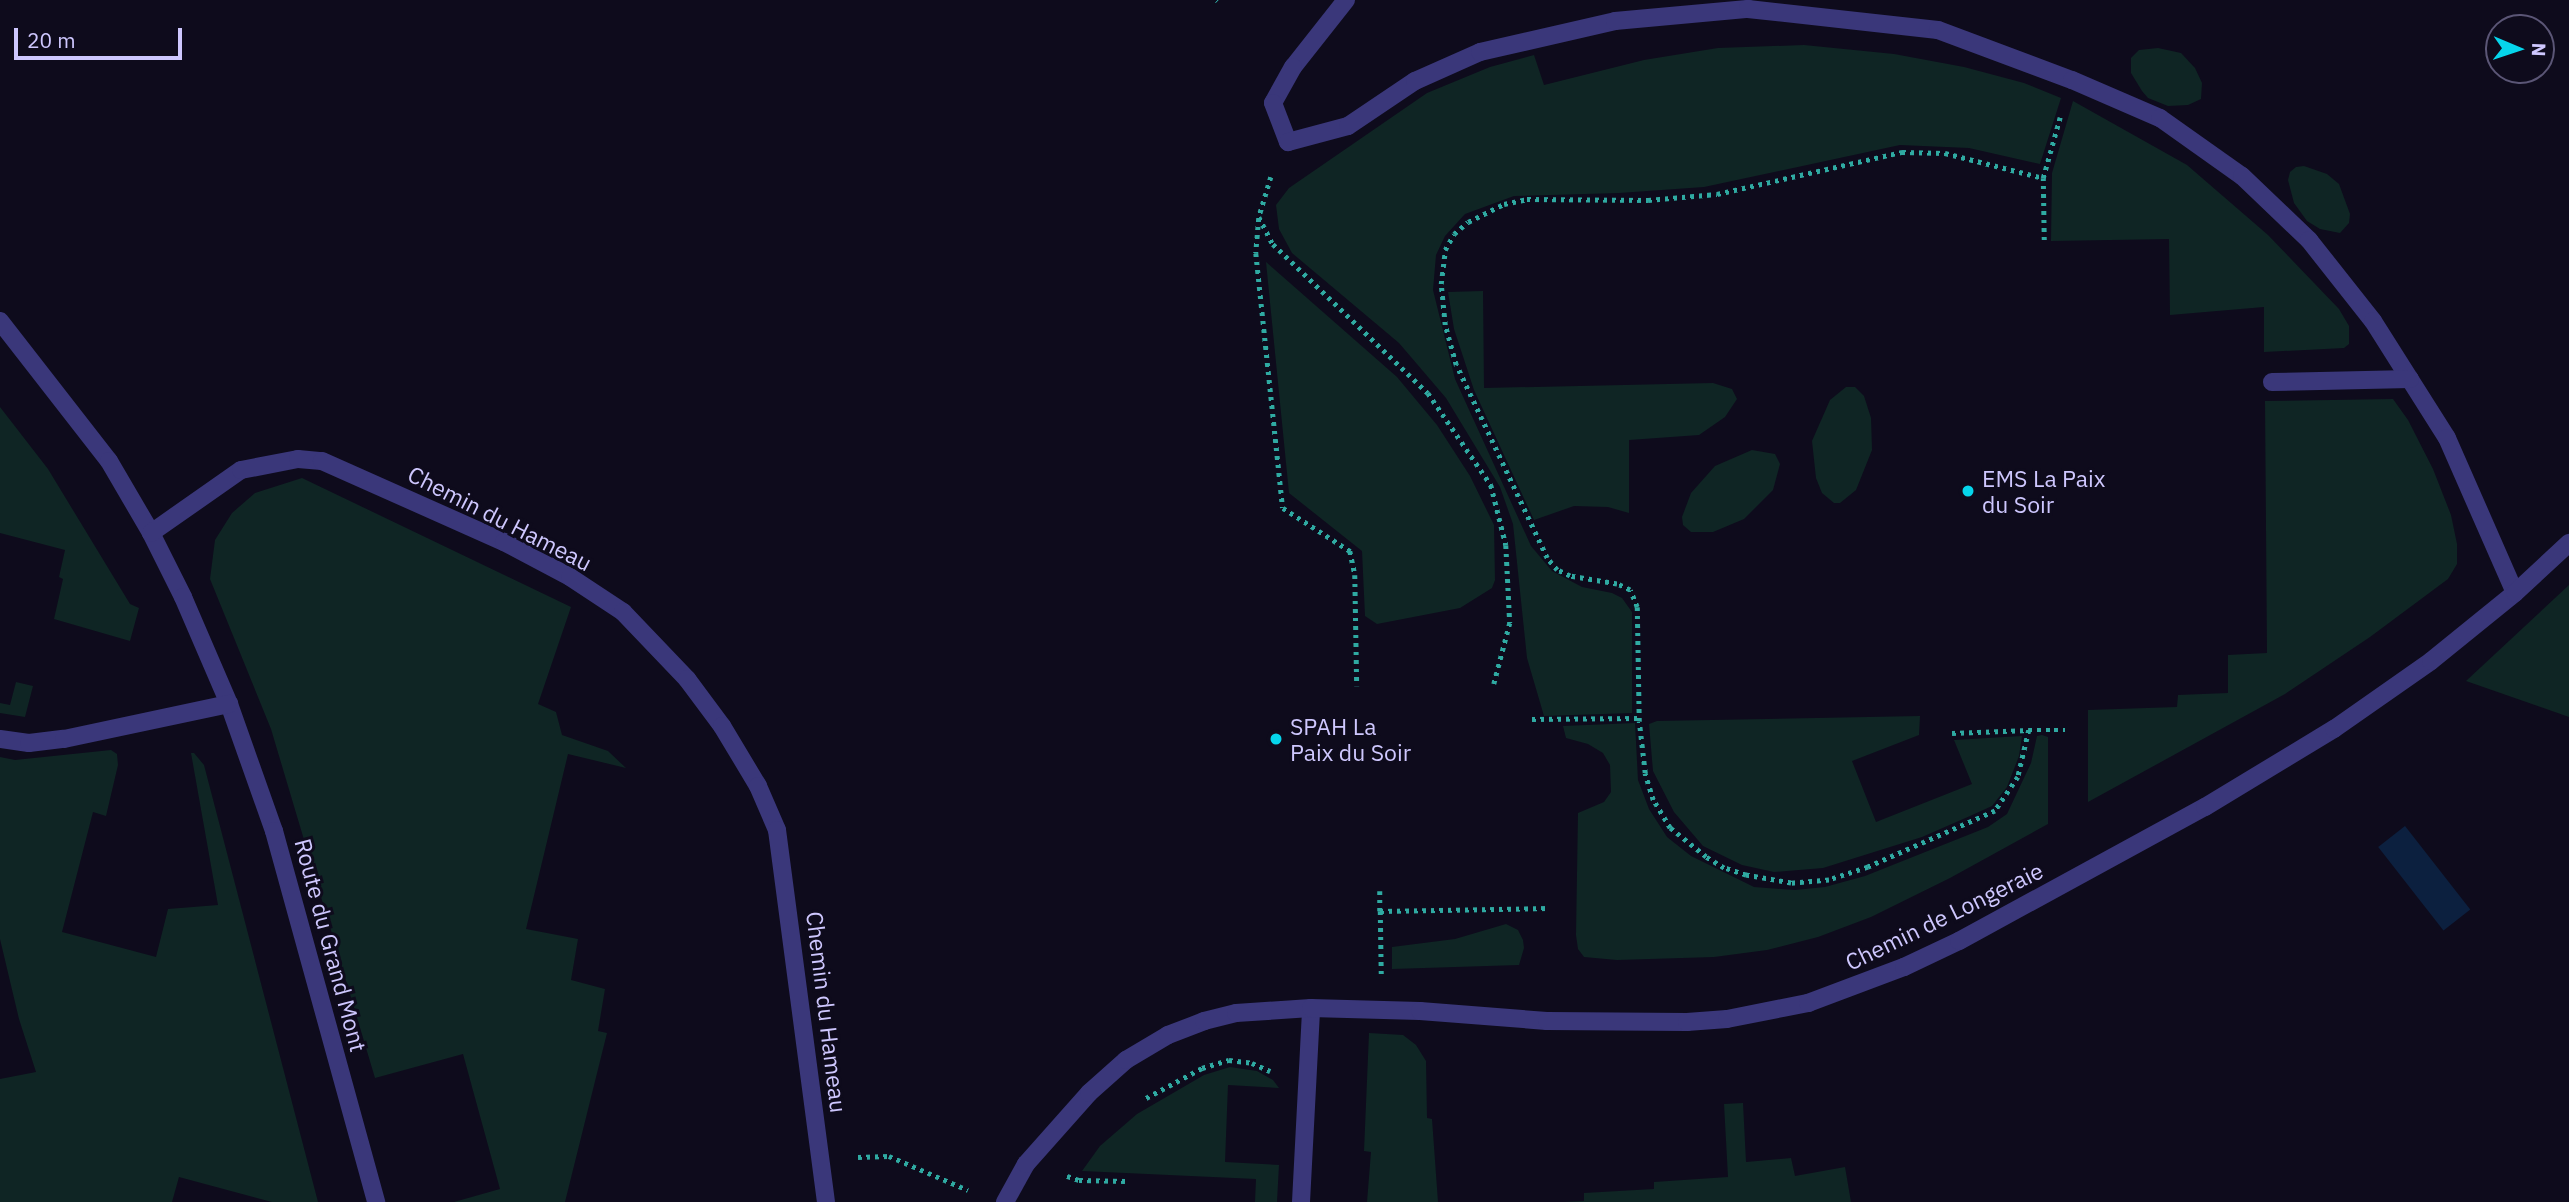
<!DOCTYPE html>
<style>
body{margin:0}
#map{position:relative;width:2569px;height:1202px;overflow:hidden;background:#0e0b1c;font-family:"IBM Plex Sans",sans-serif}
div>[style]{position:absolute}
.green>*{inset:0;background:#0f2524}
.water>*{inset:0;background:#0c203f;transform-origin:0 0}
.path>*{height:4.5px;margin-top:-2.25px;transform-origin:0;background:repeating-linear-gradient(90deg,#2faaa2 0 3.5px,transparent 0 8.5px)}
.service>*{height:18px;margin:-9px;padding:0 9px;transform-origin:9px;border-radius:9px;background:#3a377a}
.minor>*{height:18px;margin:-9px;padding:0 9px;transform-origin:9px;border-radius:9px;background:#3a377a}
.dots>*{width:19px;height:19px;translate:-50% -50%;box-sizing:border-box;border:4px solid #0e0b1c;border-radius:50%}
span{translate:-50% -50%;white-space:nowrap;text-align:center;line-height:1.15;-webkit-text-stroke:6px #0e0b1c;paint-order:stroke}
.poi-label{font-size:23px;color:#cec7fe}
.left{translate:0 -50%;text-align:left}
.street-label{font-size:23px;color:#cec7fe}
.north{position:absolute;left:2485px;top:14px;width:70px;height:70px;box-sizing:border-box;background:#0e0b1c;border:2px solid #5b5676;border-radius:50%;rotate:92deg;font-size:19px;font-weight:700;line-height:28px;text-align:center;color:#cec7fe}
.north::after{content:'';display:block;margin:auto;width:24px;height:32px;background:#06d5eb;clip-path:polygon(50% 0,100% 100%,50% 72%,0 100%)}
.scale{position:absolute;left:14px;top:28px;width:168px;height:32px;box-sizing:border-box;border:4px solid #cec7fe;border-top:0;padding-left:9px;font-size:21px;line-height:24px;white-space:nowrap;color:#cec7fe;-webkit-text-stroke:5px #0e0b1c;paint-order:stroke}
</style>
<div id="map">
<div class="green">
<i style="clip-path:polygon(1804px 45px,1894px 54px,1964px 67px,2024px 83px,2061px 98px,2040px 164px,1969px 148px,1900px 145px,1704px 187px,1619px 193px,1514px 196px,1465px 214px,1445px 236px,1436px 255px,1433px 290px,1455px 379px,1531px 546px,1552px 571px,1582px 587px,1612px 593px,1622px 598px,1632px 612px,1632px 713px,1544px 716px,1527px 658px,1513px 524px,1500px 487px,1446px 398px,1399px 343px,1292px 253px,1279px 229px,1276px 205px,1289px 188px,1427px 93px,1490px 67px,1534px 55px,1544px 85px,1644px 60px,1718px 48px)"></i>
<i style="clip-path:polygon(2158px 48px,2181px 53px,2195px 68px,2202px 83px,2201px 99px,2188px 105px,2168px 106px,2148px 98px,2142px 91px,2131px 73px,2131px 58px,2139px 50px)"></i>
<i style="clip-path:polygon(2073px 101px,2187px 165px,2268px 235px,2339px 309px,2349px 326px,2349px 344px,2344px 348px,2264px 352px,2264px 307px,2170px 315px,2169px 239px,2051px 241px,2052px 173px)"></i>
<i style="clip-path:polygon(2304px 166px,2327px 174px,2339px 184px,2350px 214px,2349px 223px,2340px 233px,2320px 229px,2307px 221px,2294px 203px,2288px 180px,2290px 172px,2296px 167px)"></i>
<i style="clip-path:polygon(1266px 262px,1397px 377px,1437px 425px,1470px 476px,1494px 525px,1495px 580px,1492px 588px,1460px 608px,1377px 624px,1365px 616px,1362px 551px,1289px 493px)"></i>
<i style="clip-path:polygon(1483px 291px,1484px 388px,1713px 383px,1732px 389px,1737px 399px,1725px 417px,1699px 435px,1629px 440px,1629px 513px,1608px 507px,1574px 506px,1534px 520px,1474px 390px,1454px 329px,1448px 292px)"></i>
<i style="clip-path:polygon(1846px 387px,1855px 387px,1864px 396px,1871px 418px,1872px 450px,1856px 490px,1840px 503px,1834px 503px,1822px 493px,1816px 478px,1812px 441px,1830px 400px)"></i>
<i style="clip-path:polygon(2393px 399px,2408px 420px,2433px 469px,2451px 515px,2457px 544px,2457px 564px,2448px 579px,2370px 637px,2285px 694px,2088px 802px,2088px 710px,2177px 707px,2178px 695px,2228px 693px,2228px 655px,2267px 653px,2265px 401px)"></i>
<i style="clip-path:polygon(0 407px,48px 469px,130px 604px,139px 608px,130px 641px,54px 619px,63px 579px,59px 577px,65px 550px,0 533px)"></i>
<i style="clip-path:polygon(1752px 450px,1775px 454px,1780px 464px,1773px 490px,1744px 519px,1713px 532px,1691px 532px,1683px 525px,1682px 517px,1691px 493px,1715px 466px)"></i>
<i style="clip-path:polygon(302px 478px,571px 607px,538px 704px,556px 712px,562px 735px,608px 751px,626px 768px,568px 754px,526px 929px,578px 939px,571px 980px,605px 989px,598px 1031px,607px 1033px,565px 1202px,454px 1202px,500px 1189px,463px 1054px,375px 1078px,271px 729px,210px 579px,215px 540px,232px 513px,255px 493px)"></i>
<i style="clip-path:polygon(2569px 585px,2569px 717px,2466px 681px)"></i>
<i style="clip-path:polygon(16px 682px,33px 686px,25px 717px,0 713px,0 703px,10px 705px)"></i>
<i style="clip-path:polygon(1920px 716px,1919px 735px,1852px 761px,1876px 822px,1972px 784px,1954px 740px,2022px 736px,2019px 756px,2007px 787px,1992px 806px,1970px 816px,1922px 837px,1823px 868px,1774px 872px,1742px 865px,1703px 846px,1674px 812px,1653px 771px,1649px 724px,1657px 721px)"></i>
<i style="clip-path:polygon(1635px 723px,1638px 780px,1649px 809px,1667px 837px,1691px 856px,1754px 887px,1795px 890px,1825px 887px,1865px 876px,1988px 827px,2007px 814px,2031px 763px,2037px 736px,2042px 735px,2048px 737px,2048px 824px,1950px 878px,1871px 917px,1818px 937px,1767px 950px,1714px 957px,1617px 960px,1584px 957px,1578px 949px,1576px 935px,1578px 813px,1604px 802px,1611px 792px,1610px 765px,1603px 753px,1588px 744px,1566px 738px,1563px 726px)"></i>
<i style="clip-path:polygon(111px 750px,117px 754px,118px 765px,106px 816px,93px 812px,62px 932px,156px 957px,168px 909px,218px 905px,191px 753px,194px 753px,204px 765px,318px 1202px,272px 1202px,179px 1177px,172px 1202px,0 1202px,0 1079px,36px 1072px,19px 1019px,0 939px,0 757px,15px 760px)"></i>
<i style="clip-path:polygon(1506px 924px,1518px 930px,1523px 940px,1524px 948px,1519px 965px,1392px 969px,1392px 947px,1455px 939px)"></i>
<i style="clip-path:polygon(1369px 1033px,1403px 1035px,1416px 1045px,1426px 1061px,1427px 1118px,1432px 1119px,1438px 1202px,1367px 1202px,1371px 1152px,1364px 1151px)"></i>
<i style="clip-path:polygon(1230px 1067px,1257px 1071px,1273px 1080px,1279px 1088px,1228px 1085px,1225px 1162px,1279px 1165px,1277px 1202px,1255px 1202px,1256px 1179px,1082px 1171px,1100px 1146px,1137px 1114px,1204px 1075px)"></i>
<i style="clip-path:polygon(1743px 1103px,1746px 1162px,1791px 1158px,1795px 1176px,1845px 1167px,1851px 1202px,1563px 1202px,1584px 1201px,1584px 1193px,1654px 1189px,1654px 1182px,1728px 1177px,1724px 1104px)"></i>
</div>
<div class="water">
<i style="left:2405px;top:826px;width:106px;height:34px;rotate:52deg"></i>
</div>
<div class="path">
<i style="left:1217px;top:0;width:1px;rotate:45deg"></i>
<i style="left:1271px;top:177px;width:42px;rotate:106.7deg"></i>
<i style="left:1259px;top:217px;width:30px;rotate:63deg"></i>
<i style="left:1273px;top:244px;width:215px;rotate:43.9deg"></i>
<i style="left:1428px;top:393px;width:112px;rotate:55.6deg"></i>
<i style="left:1491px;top:485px;width:62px;rotate:76deg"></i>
<i style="left:1506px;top:545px;width:78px;rotate:87.1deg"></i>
<i style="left:1510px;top:623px;width:63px;rotate:104.7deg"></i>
<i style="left:1259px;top:218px;width:35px;rotate:95deg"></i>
<i style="left:1256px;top:253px;width:256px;rotate:84deg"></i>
<i style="left:1283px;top:508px;width:80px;rotate:32.7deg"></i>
<i style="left:1350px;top:551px;width:25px;rotate:78deg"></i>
<i style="left:1355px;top:575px;width:111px;rotate:89deg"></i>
<i style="left:2044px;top:240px;width:62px;rotate:-90.9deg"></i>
<i style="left:2043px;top:178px;width:63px;rotate:-74.4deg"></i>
<i style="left:1532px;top:719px;width:107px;rotate:-0.5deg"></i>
<i style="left:2029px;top:730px;width:36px"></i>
<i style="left:1952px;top:733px;width:77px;rotate:-2.2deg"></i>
<i style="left:2029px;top:730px;width:48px;rotate:103.2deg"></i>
<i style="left:2018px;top:777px;width:41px;rotate:124.1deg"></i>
<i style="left:1995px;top:811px;width:139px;rotate:156.2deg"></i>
<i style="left:1868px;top:867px;width:41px;rotate:161.6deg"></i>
<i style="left:1829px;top:880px;width:38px;rotate:175deg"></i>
<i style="left:1791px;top:883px;width:46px;rotate:-169.9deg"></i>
<i style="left:1746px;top:875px;width:23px;rotate:-162deg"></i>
<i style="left:1724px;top:868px;width:21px;rotate:-149deg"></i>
<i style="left:1706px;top:857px;width:46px;rotate:-141.1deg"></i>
<i style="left:1670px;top:828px;width:33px;rotate:-121deg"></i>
<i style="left:1653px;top:800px;width:28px;rotate:-107deg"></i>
<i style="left:1645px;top:773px;width:52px;rotate:-96.6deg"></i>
<i style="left:1639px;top:721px;width:114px;rotate:-91deg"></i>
<i style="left:1637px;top:607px;width:18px;rotate:-112deg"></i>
<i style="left:1630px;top:590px;width:14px;rotate:-155deg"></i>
<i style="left:1617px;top:584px;width:48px;rotate:-170.3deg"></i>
<i style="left:1570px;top:576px;width:14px;rotate:-155deg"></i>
<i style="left:1557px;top:570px;width:16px;rotate:-130deg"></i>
<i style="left:1547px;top:558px;width:213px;rotate:-115.2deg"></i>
<i style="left:1456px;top:365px;width:41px;rotate:-105.4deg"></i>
<i style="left:1445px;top:325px;width:41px;rotate:-95.6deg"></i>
<i style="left:1441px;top:284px;width:34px;rotate:-83deg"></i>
<i style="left:1445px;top:250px;width:18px;rotate:-61deg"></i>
<i style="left:1454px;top:234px;width:18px;rotate:-41deg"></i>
<i style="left:1468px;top:222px;width:40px;rotate:-26.6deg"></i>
<i style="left:1504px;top:204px;width:24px;rotate:-12deg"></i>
<i style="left:1527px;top:199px;width:121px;rotate:0.5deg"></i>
<i style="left:1648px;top:200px;width:69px;rotate:-5deg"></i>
<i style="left:1717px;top:194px;width:190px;rotate:-12.8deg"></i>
<i style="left:1902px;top:152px;width:43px;rotate:1.3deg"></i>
<i style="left:1945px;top:153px;width:101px;rotate:14.3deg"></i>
<i style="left:1380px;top:891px;width:20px;rotate:90deg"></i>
<i style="left:1381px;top:974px;width:63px;rotate:-90.9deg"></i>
<i style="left:1380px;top:911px;width:168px;rotate:-1deg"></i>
<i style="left:1146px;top:1098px;width:64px;rotate:-28.2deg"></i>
<i style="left:1202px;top:1068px;width:28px;rotate:-17deg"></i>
<i style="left:1229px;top:1060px;width:23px;rotate:7deg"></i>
<i style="left:1252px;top:1063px;width:20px;rotate:24deg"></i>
<i style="left:858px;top:1157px;width:31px;rotate:-2deg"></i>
<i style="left:889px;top:1156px;width:86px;rotate:23.3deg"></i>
<i style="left:1067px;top:1176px;width:13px;rotate:18deg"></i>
<i style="left:1079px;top:1180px;width:46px;rotate:1.2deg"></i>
</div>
<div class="service">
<i style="left:1346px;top:0;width:85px;rotate:128.3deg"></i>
<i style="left:1293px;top:67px;width:41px;rotate:119.1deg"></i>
<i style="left:1273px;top:103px;width:42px;rotate:69deg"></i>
<i style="left:1288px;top:142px;width:62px;rotate:-14.9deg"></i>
<i style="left:1348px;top:126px;width:81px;rotate:-33.9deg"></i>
<i style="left:1415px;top:81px;width:71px;rotate:-24deg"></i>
<i style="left:1480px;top:52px;width:139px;rotate:-12.9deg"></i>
<i style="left:1615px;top:21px;width:134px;rotate:-5.2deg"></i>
<i style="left:1748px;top:9px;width:191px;rotate:6.3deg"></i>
<i style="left:1938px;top:30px;width:143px;rotate:20.5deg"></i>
<i style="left:2072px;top:80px;width:96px;rotate:23.4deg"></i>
<i style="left:2160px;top:118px;width:100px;rotate:35.3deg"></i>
<i style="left:2242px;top:176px;width:93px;rotate:43.7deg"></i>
<i style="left:2309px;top:240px;width:103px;rotate:51.7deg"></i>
<i style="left:2373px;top:321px;width:138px;rotate:57.7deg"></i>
<i style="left:2447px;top:438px;width:169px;rotate:66.3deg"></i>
<i style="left:2272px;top:382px;width:138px;rotate:-1.2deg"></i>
<i style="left:1301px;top:1202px;width:194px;rotate:-87deg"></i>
</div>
<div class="minor">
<i style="left:0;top:321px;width:177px;rotate:52.1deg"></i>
<i style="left:109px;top:461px;width:83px;rotate:59.7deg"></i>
<i style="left:151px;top:533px;width:72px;rotate:63.4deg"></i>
<i style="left:183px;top:597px;width:116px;rotate:66.7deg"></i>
<i style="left:229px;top:704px;width:135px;rotate:70.5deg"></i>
<i style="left:274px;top:831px;width:385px;rotate:74.6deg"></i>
<i style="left:151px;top:533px;width:110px;rotate:-35deg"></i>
<i style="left:241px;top:470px;width:58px;rotate:-10.9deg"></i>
<i style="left:298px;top:459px;width:24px;rotate:5deg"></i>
<i style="left:322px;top:461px;width:199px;rotate:24deg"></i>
<i style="left:504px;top:542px;width:75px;rotate:27.9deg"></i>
<i style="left:570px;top:577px;width:64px;rotate:33.4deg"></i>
<i style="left:623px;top:612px;width:93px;rotate:46.3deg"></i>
<i style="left:687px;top:679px;width:59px;rotate:53.3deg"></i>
<i style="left:722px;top:726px;width:70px;rotate:59deg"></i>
<i style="left:758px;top:786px;width:48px;rotate:66.6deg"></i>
<i style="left:777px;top:830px;width:375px;rotate:82.5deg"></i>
<i style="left:0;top:739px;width:29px;rotate:8deg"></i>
<i style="left:29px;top:743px;width:35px;rotate:-7deg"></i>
<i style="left:64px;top:739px;width:169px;rotate:-12deg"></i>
<i style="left:1005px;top:1202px;width:43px;rotate:-61.1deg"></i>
<i style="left:1026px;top:1164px;width:95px;rotate:-48.4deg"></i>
<i style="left:1089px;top:1093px;width:50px;rotate:-41.7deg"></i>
<i style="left:1126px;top:1060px;width:49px;rotate:-30.8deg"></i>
<i style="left:1168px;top:1035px;width:39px;rotate:-21deg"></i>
<i style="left:1204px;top:1021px;width:33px;rotate:-14deg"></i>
<i style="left:1236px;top:1013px;width:75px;rotate:-3.8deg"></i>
<i style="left:1311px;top:1008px;width:109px;rotate:1.6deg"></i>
<i style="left:1420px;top:1011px;width:127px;rotate:4.5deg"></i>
<i style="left:1547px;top:1021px;width:140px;rotate:0.4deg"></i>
<i style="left:1687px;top:1022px;width:40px;rotate:-4.3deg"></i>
<i style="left:1727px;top:1019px;width:83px;rotate:-11.2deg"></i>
<i style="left:1808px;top:1003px;width:103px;rotate:-20.6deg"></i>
<i style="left:1904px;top:967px;width:61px;rotate:-25.3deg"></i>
<i style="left:1959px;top:941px;width:280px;rotate:-28.6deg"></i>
<i style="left:2205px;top:807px;width:151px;rotate:-31.2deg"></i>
<i style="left:2334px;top:729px;width:118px;rotate:-35deg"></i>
<i style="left:2431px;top:661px;width:108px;rotate:-39deg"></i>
<i style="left:2515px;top:593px;width:74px;rotate:-42.8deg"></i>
</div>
<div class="dots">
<i style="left:1968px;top:491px;background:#06d5eb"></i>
<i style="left:1276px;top:739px;background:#06d5eb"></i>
</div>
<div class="poi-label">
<span class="left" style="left:1982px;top:491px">EMS La Paix<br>du Soir</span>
<span class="left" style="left:1290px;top:739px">SPAH La<br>Paix du Soir</span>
</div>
<div class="street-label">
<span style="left:500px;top:518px;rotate:27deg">Chemin du Hameau</span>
<span style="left:1944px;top:916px;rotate:-26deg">Chemin de Longeraie</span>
<span style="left:331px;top:945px;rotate:75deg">Route du Grand Mont</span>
<span style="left:827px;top:1012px;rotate:83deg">Chemin du Hameau</span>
</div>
<div class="north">N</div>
<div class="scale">20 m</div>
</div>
